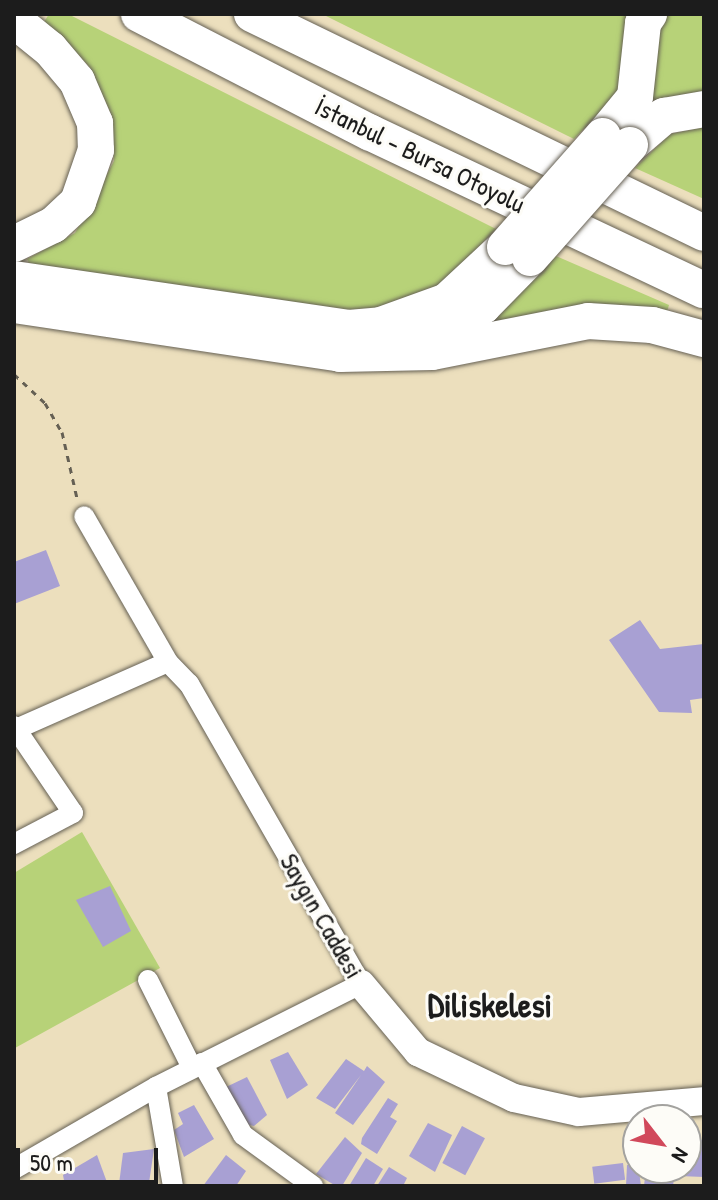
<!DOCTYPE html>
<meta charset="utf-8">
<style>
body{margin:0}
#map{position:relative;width:718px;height:1200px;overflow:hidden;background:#ecdfbd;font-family:"Patrick Hand",sans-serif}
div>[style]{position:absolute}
.green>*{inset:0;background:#b7d278}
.building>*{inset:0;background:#a8a0d3;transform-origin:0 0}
.path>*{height:3px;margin-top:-1.5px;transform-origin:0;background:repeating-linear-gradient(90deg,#656054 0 6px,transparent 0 12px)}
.roads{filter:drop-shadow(0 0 2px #656054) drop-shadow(0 0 2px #656054)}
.street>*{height:20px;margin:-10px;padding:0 10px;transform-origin:10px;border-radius:10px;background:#fff}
.secondary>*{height:28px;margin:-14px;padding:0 14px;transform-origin:14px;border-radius:14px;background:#fff}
.highway>*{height:36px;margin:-18px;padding:0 18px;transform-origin:18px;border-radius:18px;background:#fff}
.bridges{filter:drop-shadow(0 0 2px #656054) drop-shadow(0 0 2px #656054)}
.highway-bridge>*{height:36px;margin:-18px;padding:0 18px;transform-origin:18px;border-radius:18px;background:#fff}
span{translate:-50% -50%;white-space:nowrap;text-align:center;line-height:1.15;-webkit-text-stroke:6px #fdfcf7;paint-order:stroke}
.street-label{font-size:26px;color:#1c1c1c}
.district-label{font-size:34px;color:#1c1c1c;font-weight:700}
.frame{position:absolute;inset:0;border:16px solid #1c1c1c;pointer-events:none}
.north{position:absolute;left:622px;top:1104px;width:80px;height:80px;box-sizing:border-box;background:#fdfcf7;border:2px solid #a3a29f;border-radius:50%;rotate:121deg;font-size:22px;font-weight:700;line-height:32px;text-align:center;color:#1c1c1c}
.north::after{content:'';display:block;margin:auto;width:28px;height:36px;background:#d1495b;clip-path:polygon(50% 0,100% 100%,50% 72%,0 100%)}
.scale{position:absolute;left:16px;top:1148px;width:142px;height:36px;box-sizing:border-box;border:4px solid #1c1c1c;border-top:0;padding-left:10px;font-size:24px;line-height:28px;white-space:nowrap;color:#1c1c1c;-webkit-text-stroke:6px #fdfcf7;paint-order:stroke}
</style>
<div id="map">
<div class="green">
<i style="clip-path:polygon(49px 14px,68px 14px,496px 229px,443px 283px,395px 305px,360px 311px,319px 310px,32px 269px,27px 259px,75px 233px,114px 161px,111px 114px,89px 66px,44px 22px)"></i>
<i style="clip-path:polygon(322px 14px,630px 14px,628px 83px,574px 139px)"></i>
<i style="clip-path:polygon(658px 14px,704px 14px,704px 98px,645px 114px)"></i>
<i style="clip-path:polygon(704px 127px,704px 199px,635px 168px,670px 134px)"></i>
<i style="clip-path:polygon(556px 256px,669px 305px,666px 315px,493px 322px)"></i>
<i style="clip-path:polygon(82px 832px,160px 968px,15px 1048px,14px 873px)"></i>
</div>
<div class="building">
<i style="clip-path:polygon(46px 550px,60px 586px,14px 604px,14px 562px)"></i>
<i style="clip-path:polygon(640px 620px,660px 649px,704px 644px,704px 698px,690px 700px,692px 713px,659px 712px,609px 640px)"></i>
<i style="clip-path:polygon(110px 886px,131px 931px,103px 947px,76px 900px)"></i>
<i style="clip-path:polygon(288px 1052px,308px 1085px,287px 1099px,270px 1060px)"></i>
<i style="clip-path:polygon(346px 1059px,364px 1071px,367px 1066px,385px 1082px,353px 1125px,335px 1113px,361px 1075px,335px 1109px,316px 1098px)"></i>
<i style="clip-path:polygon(247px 1077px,267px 1115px,254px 1126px,241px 1123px,224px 1088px)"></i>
<i style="clip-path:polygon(388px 1098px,398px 1104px,390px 1117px,397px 1121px,377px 1154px,361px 1144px,362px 1138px)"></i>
<i style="clip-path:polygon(194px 1105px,214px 1139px,184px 1157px,174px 1130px,183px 1124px,178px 1113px)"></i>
<i style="clip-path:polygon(428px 1123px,452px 1135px,435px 1172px,409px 1156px)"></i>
<i style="left:462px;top:1126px;width:26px;height:42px;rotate:28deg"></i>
<i style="clip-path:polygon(345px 1137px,362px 1153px,342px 1186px,336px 1186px,316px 1174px)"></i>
<i style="clip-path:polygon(686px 1140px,704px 1140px,704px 1177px,679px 1176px,679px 1168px,686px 1168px)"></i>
<i style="clip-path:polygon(154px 1149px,149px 1183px,119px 1184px,123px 1153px)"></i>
<i style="clip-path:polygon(97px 1155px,108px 1185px,65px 1186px,63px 1175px)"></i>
<i style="clip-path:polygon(226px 1155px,246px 1171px,236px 1186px,203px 1186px)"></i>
<i style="clip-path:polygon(366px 1158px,383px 1169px,373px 1186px,349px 1186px)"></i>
<i style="left:623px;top:1163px;width:17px;height:31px;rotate:83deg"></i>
<i style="clip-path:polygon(638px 1163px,641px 1186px,626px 1186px,627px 1165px)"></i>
<i style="clip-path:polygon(389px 1167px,407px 1178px,403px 1186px,377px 1186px)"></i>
<i style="clip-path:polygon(645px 1177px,674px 1178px,673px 1186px,644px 1186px)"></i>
</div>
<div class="path">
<i style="left:14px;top:374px;width:42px;rotate:43.1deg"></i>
<i style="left:45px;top:403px;width:34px;rotate:60deg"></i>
<i style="left:62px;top:432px;width:68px;rotate:77.2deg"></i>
</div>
<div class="roads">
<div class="street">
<i style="left:14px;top:726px;width:105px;rotate:55.9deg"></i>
<i style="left:73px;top:813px;width:67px;rotate:152.3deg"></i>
<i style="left:14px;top:730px;width:168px;rotate:-23.8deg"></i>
<i style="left:148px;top:980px;width:98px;rotate:63.4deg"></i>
<i style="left:202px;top:1063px;width:83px;rotate:60.3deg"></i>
<i style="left:243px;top:1135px;width:87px;rotate:36.1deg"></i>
<i style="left:156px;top:1087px;width:100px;rotate:80.3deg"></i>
<i style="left:14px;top:1169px;width:164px;rotate:-30deg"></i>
<i style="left:156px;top:1087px;width:229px;rotate:-26.7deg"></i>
<i style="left:361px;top:984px;width:346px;rotate:-119.8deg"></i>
<i style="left:189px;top:684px;width:30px;rotate:-134deg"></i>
<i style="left:168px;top:662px;width:168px;rotate:-119.9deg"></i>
</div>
<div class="secondary">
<i style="left:361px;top:984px;width:89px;rotate:50deg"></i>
<i style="left:418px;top:1052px;width:106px;rotate:25.6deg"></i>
<i style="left:514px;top:1098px;width:66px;rotate:12.2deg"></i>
<i style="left:579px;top:1112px;width:125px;rotate:-5deg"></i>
</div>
<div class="highway">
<i style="left:139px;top:14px;width:259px;rotate:27.2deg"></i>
<i style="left:369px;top:132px;width:370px;rotate:25.3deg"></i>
<i style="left:252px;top:14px;width:502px;rotate:25.85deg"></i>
<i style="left:14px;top:20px;width:46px;rotate:38.9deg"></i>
<i style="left:50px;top:49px;width:42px;rotate:49.8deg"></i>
<i style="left:77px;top:81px;width:46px;rotate:66.8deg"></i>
<i style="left:95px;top:123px;width:27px;rotate:88deg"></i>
<i style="left:96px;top:150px;width:55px;rotate:109.1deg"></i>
<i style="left:78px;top:202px;width:34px;rotate:137deg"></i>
<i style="left:53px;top:225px;width:43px;rotate:154deg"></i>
<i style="left:603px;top:136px;width:50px;rotate:-50.6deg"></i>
<i style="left:635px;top:97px;width:74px;rotate:-83.8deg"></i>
<i style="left:643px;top:23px;width:11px;rotate:-56deg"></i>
<i style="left:630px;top:145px;width:45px;rotate:-40.5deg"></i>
<i style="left:664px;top:116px;width:41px;rotate:-9.9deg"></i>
<i style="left:14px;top:279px;width:339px;rotate:8.3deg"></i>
<i style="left:349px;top:328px;width:32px;rotate:-5deg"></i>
<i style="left:381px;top:325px;width:70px;rotate:-20deg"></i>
<i style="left:447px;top:301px;width:79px;rotate:-43deg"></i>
<i style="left:14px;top:305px;width:330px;rotate:8.5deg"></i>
<i style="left:340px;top:354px;width:92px;rotate:-1.2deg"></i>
<i style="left:432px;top:352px;width:159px;rotate:-11.2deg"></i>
<i style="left:588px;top:321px;width:64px;rotate:3.6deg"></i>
<i style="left:652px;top:325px;width:54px;rotate:15.1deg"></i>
<i style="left:420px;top:343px;width:73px;rotate:-30.4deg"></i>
<i style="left:483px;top:306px;width:67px;rotate:-45.6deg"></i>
</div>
</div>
<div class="bridges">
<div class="highway-bridge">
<i style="left:505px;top:247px;width:148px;rotate:-48.6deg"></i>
<i style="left:530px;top:258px;width:151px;rotate:-48.5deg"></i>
</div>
</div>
<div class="street-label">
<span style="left:420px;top:155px;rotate:26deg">İstanbul - Bursa Otoyolu</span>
<span style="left:322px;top:916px;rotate:60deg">Saygın Caddesi</span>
</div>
<div class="district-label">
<span style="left:490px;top:1006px">Diliskelesi</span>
</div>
<div class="frame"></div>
<div class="north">N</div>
<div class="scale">50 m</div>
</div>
